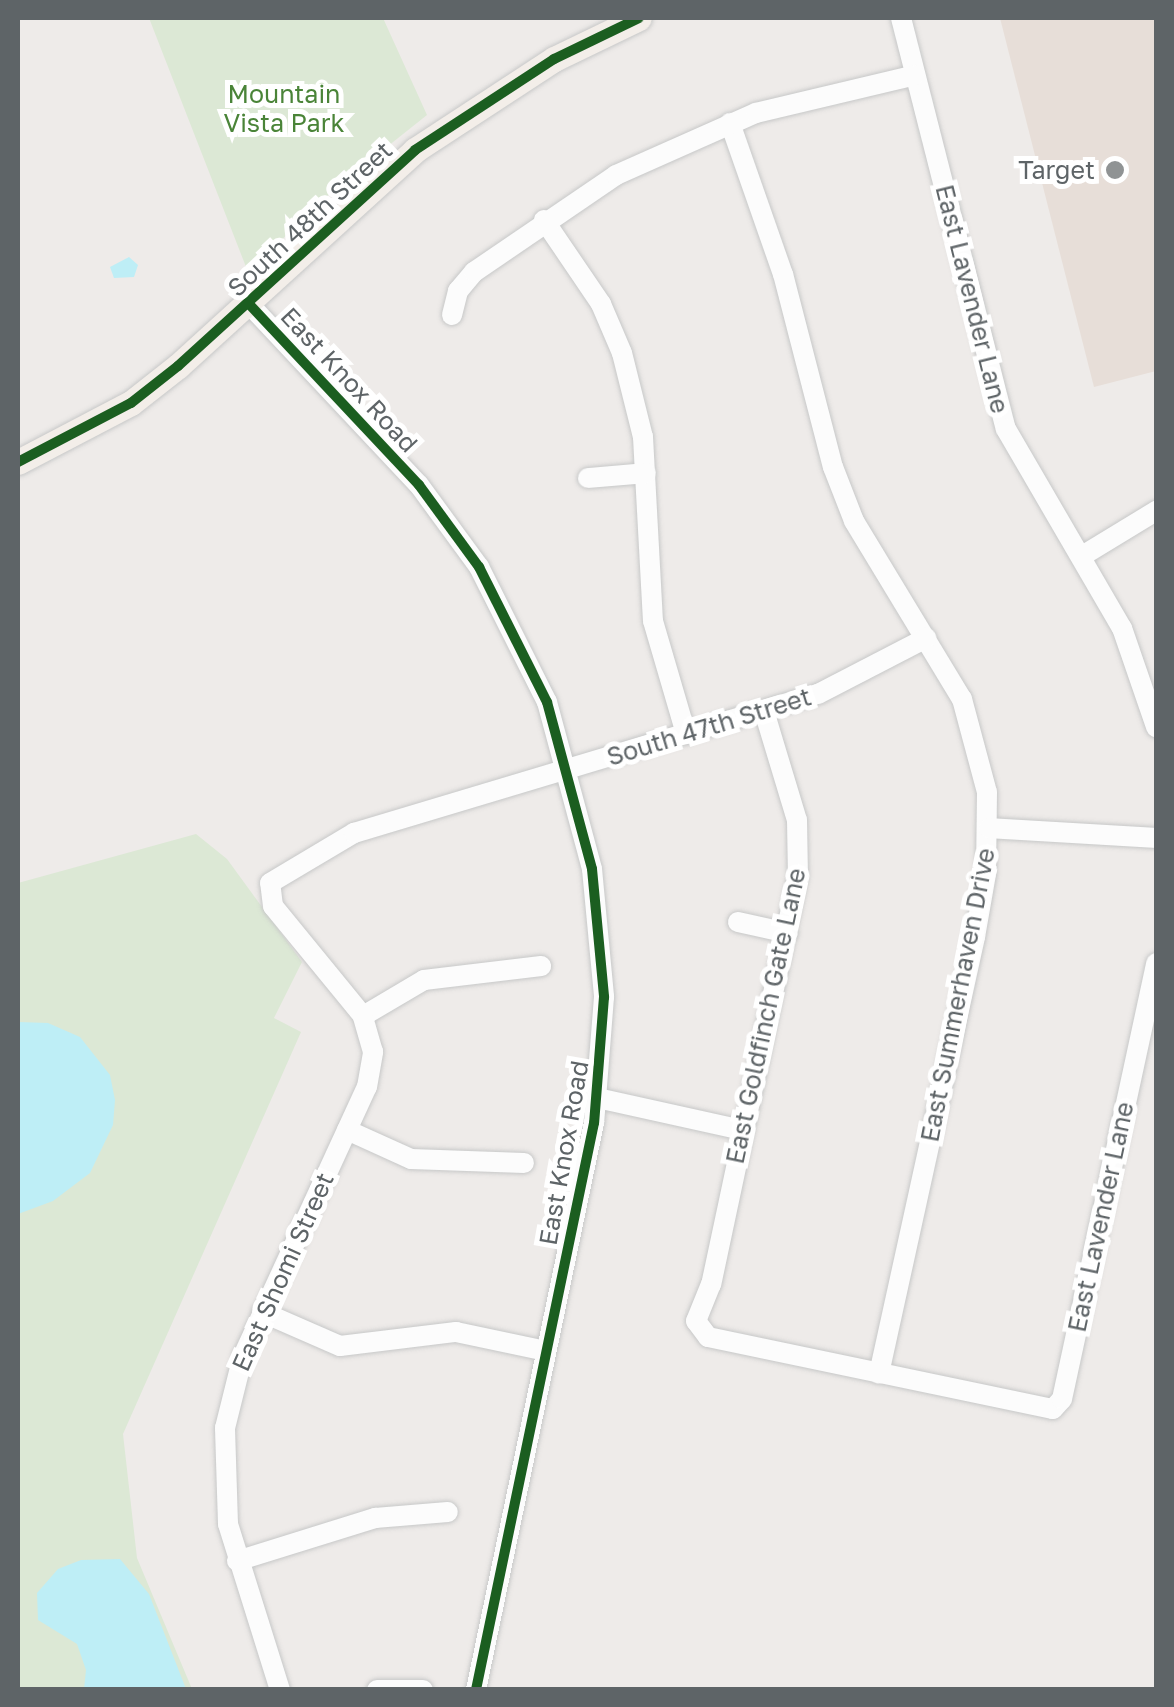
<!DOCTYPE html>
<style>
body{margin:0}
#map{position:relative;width:1174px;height:1707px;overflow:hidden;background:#eeebe9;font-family:"Golos Text",sans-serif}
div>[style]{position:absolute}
.commercial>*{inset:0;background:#e7ded8}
.green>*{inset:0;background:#dce8d5}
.water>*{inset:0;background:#beeef6}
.roads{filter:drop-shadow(0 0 2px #c7c8c8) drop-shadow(0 0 2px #c7c8c8)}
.minor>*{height:20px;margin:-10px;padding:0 10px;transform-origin:10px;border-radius:10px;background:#fcfcfc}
.major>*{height:25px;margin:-12.5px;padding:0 12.5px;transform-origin:12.5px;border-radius:12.5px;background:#f3eee9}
.cycleway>*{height:10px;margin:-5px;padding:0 5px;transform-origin:5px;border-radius:5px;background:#1b5e20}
.dots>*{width:28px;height:28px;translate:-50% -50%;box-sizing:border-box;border:5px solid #fff;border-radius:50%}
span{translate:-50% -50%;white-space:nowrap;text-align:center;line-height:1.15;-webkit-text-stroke:10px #fff;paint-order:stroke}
.park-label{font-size:25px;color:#4a8438}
.poi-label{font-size:25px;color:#5e6467}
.right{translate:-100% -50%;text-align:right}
.street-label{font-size:25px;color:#5e6467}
.frame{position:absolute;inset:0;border:20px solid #5e6467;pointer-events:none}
</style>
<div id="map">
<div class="commercial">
<i style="clip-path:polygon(1000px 18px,1156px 18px,1156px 371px,1094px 387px)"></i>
</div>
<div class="green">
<i style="clip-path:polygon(149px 18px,383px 18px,427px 115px,339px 185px,248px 272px)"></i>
<i style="clip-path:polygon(196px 834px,227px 859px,302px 962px,274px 1018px,301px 1032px,123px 1434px,137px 1558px,192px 1689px,18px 1689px,18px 883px)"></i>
</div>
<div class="water">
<i style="clip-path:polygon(129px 257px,138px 265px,134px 277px,114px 278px,110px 267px)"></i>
<i style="clip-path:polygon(18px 1022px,48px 1023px,80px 1037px,110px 1075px,115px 1100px,113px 1125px,90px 1173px,53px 1201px,18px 1214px)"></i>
<i style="clip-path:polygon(120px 1559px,149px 1594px,186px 1689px,84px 1689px,86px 1670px,77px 1644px,38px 1620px,37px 1593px,58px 1569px,81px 1560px)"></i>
</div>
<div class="roads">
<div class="minor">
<i style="left:901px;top:18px;width:424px;rotate:75.7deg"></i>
<i style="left:1006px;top:429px;width:230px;rotate:59.8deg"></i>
<i style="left:1122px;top:628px;width:105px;rotate:71deg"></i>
<i style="left:730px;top:123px;width:160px;rotate:70.7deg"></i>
<i style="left:783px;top:274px;width:199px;rotate:75.5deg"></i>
<i style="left:833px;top:467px;width:58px;rotate:68.7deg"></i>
<i style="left:854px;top:521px;width:208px;rotate:58.8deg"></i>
<i style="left:962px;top:699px;width:96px;rotate:75deg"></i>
<i style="left:987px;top:792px;width:82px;rotate:90.7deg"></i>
<i style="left:986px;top:874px;width:64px;rotate:99.9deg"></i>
<i style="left:975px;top:937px;width:447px;rotate:102.4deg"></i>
<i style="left:544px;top:220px;width:102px;rotate:55.8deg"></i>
<i style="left:601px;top:304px;width:53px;rotate:66.8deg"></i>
<i style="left:622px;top:353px;width:87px;rotate:76deg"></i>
<i style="left:643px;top:437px;width:184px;rotate:86.9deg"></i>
<i style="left:653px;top:621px;width:118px;rotate:73.7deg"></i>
<i style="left:249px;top:304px;width:248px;rotate:46.8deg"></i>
<i style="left:419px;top:485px;width:102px;rotate:53.8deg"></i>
<i style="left:479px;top:567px;width:151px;rotate:63.3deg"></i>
<i style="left:547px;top:702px;width:173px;rotate:74.9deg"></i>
<i style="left:592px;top:869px;width:129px;rotate:84.6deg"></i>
<i style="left:604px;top:997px;width:126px;rotate:94.5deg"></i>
<i style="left:594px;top:1123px;width:579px;rotate:101.76deg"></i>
<i style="left:452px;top:315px;width:25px;rotate:-76deg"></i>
<i style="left:458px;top:291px;width:25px;rotate:-50deg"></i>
<i style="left:474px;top:272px;width:172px;rotate:-34.3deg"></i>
<i style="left:616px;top:175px;width:153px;rotate:-23.9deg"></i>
<i style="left:756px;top:113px;width:163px;rotate:-13.4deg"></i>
<i style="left:588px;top:478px;width:58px;rotate:-4.9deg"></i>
<i style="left:1082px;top:556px;width:87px;rotate:-31.3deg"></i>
<i style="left:764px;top:711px;width:114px;rotate:73.2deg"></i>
<i style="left:797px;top:820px;width:56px;rotate:89deg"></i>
<i style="left:798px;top:876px;width:417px;rotate:102deg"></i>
<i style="left:711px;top:1284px;width:40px;rotate:112deg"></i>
<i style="left:696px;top:1321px;width:20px;rotate:53deg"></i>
<i style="left:708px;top:1337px;width:352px;rotate:11.8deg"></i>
<i style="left:1053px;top:1409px;width:13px;rotate:-48deg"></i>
<i style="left:1062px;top:1399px;width:446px;rotate:-77.8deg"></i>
<i style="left:989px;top:828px;width:167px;rotate:3.4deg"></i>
<i style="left:738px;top:922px;width:51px;rotate:12.4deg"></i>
<i style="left:363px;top:1016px;width:71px;rotate:-30.5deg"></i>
<i style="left:424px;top:980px;width:118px;rotate:-6.8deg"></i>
<i style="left:597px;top:1098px;width:149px;rotate:12.4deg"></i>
<i style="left:347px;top:1130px;width:70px;rotate:24.4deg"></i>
<i style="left:411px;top:1159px;width:113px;rotate:2deg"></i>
<i style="left:262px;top:1312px;width:85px;rotate:23.6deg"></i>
<i style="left:340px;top:1346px;width:117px;rotate:-6.9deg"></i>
<i style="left:456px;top:1332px;width:92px;rotate:11.9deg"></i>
<i style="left:237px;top:1561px;width:145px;rotate:-17.3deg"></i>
<i style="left:375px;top:1518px;width:73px;rotate:-4.7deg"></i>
<i style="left:280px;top:1690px;width:174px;rotate:-107.4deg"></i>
<i style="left:228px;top:1524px;width:96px;rotate:-91.8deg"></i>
<i style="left:225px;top:1428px;width:74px;rotate:-76deg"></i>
<i style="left:243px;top:1356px;width:296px;rotate:-65.3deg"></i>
<i style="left:367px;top:1087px;width:36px;rotate:-80deg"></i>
<i style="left:373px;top:1052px;width:37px;rotate:-106deg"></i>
<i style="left:363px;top:1016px;width:142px;rotate:-129.3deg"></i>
<i style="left:273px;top:906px;width:23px;rotate:-97deg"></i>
<i style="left:270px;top:883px;width:98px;rotate:-30.8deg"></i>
<i style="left:354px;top:833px;width:484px;rotate:-16.7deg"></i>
<i style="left:818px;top:694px;width:122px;rotate:-27.4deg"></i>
<i style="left:377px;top:1690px;width:46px"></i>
</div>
<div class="major">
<i style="left:18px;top:462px;width:127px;rotate:-27.6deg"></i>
<i style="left:131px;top:403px;width:60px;rotate:-38.2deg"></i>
<i style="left:178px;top:366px;width:321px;rotate:-42.3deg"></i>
<i style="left:415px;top:150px;width:166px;rotate:-33.2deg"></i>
<i style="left:554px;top:59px;width:94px;rotate:-25.8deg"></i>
</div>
</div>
<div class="cycleway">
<i style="left:249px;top:304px;width:248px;rotate:46.8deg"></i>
<i style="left:419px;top:485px;width:102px;rotate:53.8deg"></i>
<i style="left:479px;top:567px;width:151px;rotate:63.3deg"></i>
<i style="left:547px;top:702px;width:173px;rotate:74.9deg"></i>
<i style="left:592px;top:869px;width:129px;rotate:84.6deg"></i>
<i style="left:604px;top:997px;width:126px;rotate:94.5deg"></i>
<i style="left:594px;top:1123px;width:579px;rotate:101.76deg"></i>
<i style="left:18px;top:462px;width:127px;rotate:-27.6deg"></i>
<i style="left:131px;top:403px;width:60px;rotate:-38.2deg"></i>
<i style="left:178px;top:366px;width:321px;rotate:-42.3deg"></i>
<i style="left:415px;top:150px;width:166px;rotate:-33.2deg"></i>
<i style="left:554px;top:59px;width:94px;rotate:-25.8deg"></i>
</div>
<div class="dots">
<i style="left:1115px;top:170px;background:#909394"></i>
</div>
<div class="park-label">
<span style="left:284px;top:109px">Mountain<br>Vista Park</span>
</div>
<div class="poi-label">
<span class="right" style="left:1095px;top:170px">Target</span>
</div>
<div class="street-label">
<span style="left:310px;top:219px;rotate:-43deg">South 48th Street</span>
<span style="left:972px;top:299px;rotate:76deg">East Lavender Lane</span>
<span style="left:349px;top:380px;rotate:47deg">East Knox Road</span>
<span style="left:709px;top:727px;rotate:-17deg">South 47th Street</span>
<span style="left:958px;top:995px;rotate:-79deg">East Summerhaven Drive</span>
<span style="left:766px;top:1016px;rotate:-78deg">East Goldfinch Gate Lane</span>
<span style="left:564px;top:1153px;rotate:-80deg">East Knox Road</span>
<span style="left:1101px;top:1217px;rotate:-78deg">East Lavender Lane</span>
<span style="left:283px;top:1272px;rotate:-66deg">East Shomi Street</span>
</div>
<div class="frame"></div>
</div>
